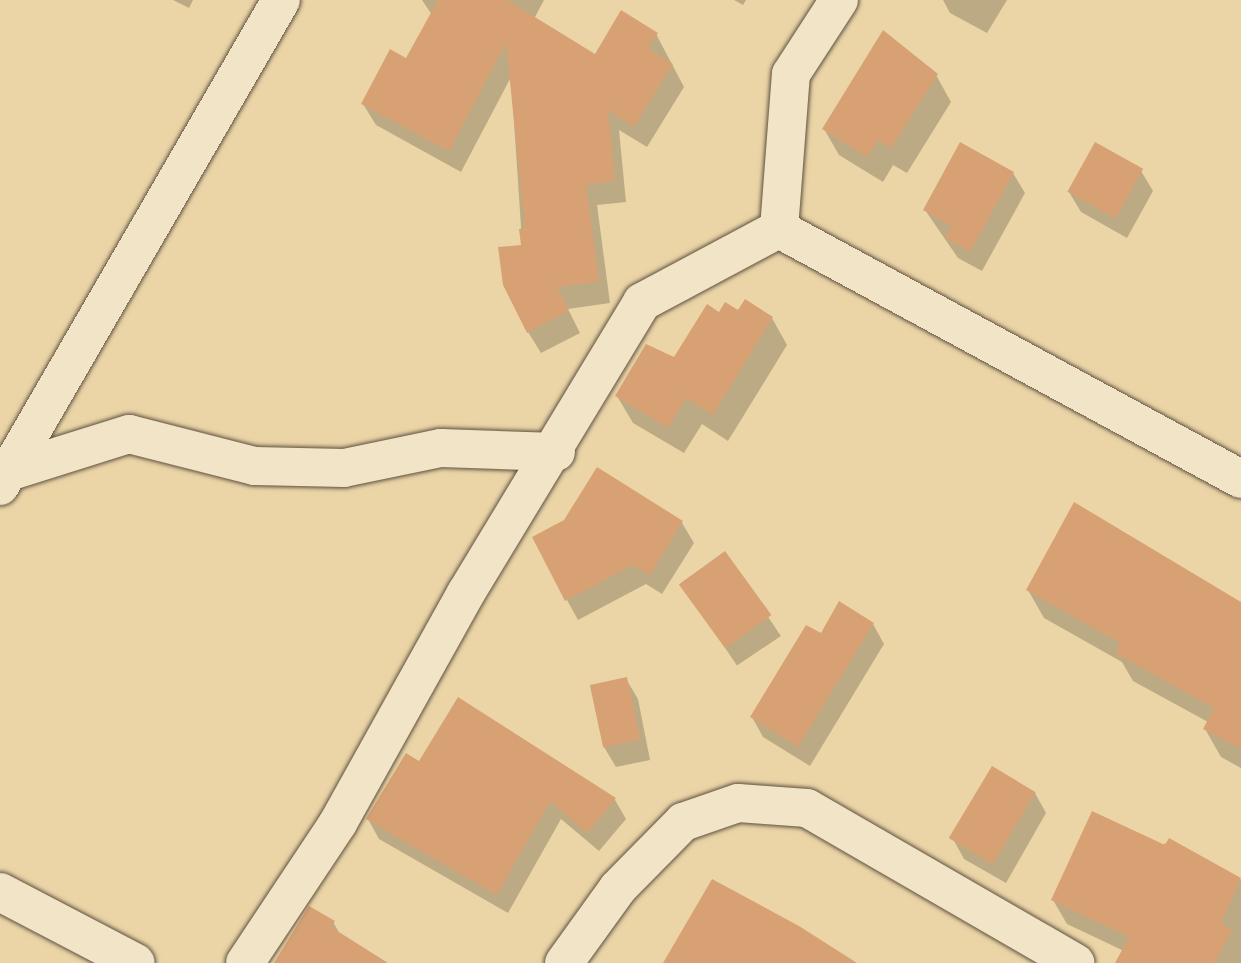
<!DOCTYPE html>
<style>
body{margin:0}
#map{position:relative;width:1241px;height:963px;overflow:hidden;background:#ebd5a7;font-family:"Old Standard TT",serif}
div>[style]{position:absolute}
.shadow>*{inset:0;background:#0003;transform-origin:0 0}
.building>*{inset:0;background:#d8a174;transform-origin:0 0}
.roads{filter:drop-shadow(0 0 2px #5f5140) drop-shadow(0 0 2px #5f5140)}
.minor>*{height:38px;margin:-19px;padding:0 19px;transform-origin:19px;border-radius:19px;background:#f2e4c6}
span{translate:-50% -50%;white-space:nowrap;text-align:center;line-height:1.15;-webkit-text-stroke:6px #f2e4c6;paint-order:stroke}
</style>
<div id="map">
<div class="shadow">
<i style="clip-path:polygon(173px 0,193px 0,189px 8px)"></i>
<i style="clip-path:polygon(422px 0,544px 0,534px 19px,596px 56px,656px 34px,684px 87px,647px 147px,619px 130px,626px 202px,597px 205px,610px 303px,568px 309px,580px 333px,541px 353px,528px 332px,511px 77px,461px 172px,376px 125px,363px 104px,407px 61px,432px 15px)"></i>
<i style="clip-path:polygon(734px 0,746px 0,743px 5px)"></i>
<i style="clip-path:polygon(943px 0,1007px 0,987px 33px,950px 13px)"></i>
<i style="clip-path:polygon(936px 75px,951px 102px,907px 173px,893px 165px,883px 182px,839px 155px,824px 129px)"></i>
<i style="clip-path:polygon(1141px 171px,1153px 191px,1127px 238px,1081px 212px,1069px 192px)"></i>
<i style="clip-path:polygon(1013px 173px,1025px 193px,982px 271px,958px 258px,925px 210px)"></i>
<i style="clip-path:polygon(739px 312px,772px 318px,787px 345px,728px 441px,702px 424px,684px 453px,633px 423px,617px 396px,675px 360px,720px 314px)"></i>
<i style="clip-path:polygon(597px 470px,682px 523px,694px 543px,662px 594px,646px 584px,578px 620px,567px 600px,565px 522px)"></i>
<i style="left:725px;top:553px;width:100px;height:53px;rotate:56deg"></i>
<i style="clip-path:polygon(1028px 590px,1241px 613px,1241px 768px,1221px 757px,1205px 729px,1208px 722px,1133px 681px,1122px 662px,1044px 618px)"></i>
<i style="clip-path:polygon(873px 624px,884px 644px,810px 766px,763px 737px,752px 717px,821px 636px)"></i>
<i style="clip-path:polygon(626px 679px,638px 699px,650px 760px,616px 767px,604px 747px)"></i>
<i style="clip-path:polygon(458px 699px,615px 800px,626px 819px,599px 851px,561px 819px,508px 913px,379px 839px,368px 819px,420px 763px)"></i>
<i style="clip-path:polygon(1035px 793px,1046px 813px,1006px 883px,964px 859px,953px 839px)"></i>
<i style="clip-path:polygon(1170px 841px,1241px 880px,1241px 963px,1125px 963px,1124px 951px,1067px 924px,1053px 900px)"></i>
<i style="clip-path:polygon(333px 922px,341px 936px,385px 963px,276px 963px)"></i>
</div>
<div class="building">
<i style="clip-path:polygon(438px 0,507px 0,595px 54px,621px 10px,658px 33px,648px 48px,673px 64px,634px 127px,608px 110px,615px 181px,586px 184px,599px 282px,557px 287px,569px 311px,527px 333px,503px 285px,498px 247px,521px 245px,519px 229px,525px 228px,506px 43px,449px 151px,361px 104px,390px 49px,406px 58px)"></i>
<i style="clip-path:polygon(883px 30px,938px 74px,891px 148px,878px 140px,867px 157px,822px 129px)"></i>
<i style="clip-path:polygon(960px 142px,1014px 172px,970px 252px,945px 238px,951px 226px,923px 210px)"></i>
<i style="left:1095px;top:142px;width:55px;height:57px;rotate:29deg"></i>
<i style="clip-path:polygon(745px 299px,773px 317px,713px 415px,686px 398px,668px 428px,615px 396px,646px 344px,674px 357px,707px 304px,719px 312px,725px 302px,738px 310px)"></i>
<i style="clip-path:polygon(597px 467px,683px 521px,650px 575px,633px 565px,565px 601px,532px 537px,564px 520px)"></i>
<i style="clip-path:polygon(1074px 502px,1241px 602px,1241px 749px,1203px 729px,1214px 708px,1115px 653px,1120px 643px,1026px 590px)"></i>
<i style="left:725px;top:551px;width:79px;height:57px;rotate:54deg"></i>
<i style="clip-path:polygon(839px 601px,874px 623px,798px 747px,750px 717px,806px 625px,821px 633px)"></i>
<i style="left:627px;top:677px;width:64px;height:38px;rotate:78deg"></i>
<i style="clip-path:polygon(458px 697px,616px 798px,587px 833px,550px 801px,497px 895px,366px 819px,406px 753px,419px 761px)"></i>
<i style="left:992px;top:766px;width:51px;height:84px;rotate:31deg"></i>
<i style="clip-path:polygon(1092px 811px,1165px 845px,1169px 838px,1241px 878px,1221px 924px,1232px 930px,1215px 963px,1115px 963px,1129px 937px,1051px 900px)"></i>
<i style="clip-path:polygon(712px 879px,799px 926px,857px 963px,663px 963px)"></i>
<i style="clip-path:polygon(309px 906px,335px 921px,331px 927px,388px 963px,274px 963px)"></i>
</div>
<div class="roads">
<div class="minor">
<i style="left:779px;top:229px;width:525px;rotate:28.42deg"></i>
<i style="left:11px;top:471px;width:124px;rotate:-17.4deg"></i>
<i style="left:129px;top:434px;width:130px;rotate:14.3deg"></i>
<i style="left:255px;top:466px;width:89px;rotate:1.3deg"></i>
<i style="left:344px;top:468px;width:99px;rotate:-11.7deg"></i>
<i style="left:441px;top:448px;width:115px;rotate:2deg"></i>
<i style="left:0;top:486px;width:561px;rotate:-59.96deg"></i>
<i style="left:0;top:892px;width:153px;rotate:27.6deg"></i>
<i style="left:245px;top:963px;width:168px;rotate:-56.4deg"></i>
<i style="left:338px;top:823px;width:263px;rotate:-60.9deg"></i>
<i style="left:466px;top:593px;width:340px;rotate:-58.8deg"></i>
<i style="left:642px;top:302px;width:155px;rotate:-28.1deg"></i>
<i style="left:779px;top:229px;width:155px;rotate:-85.6deg"></i>
<i style="left:791px;top:74px;width:88px;rotate:-57deg"></i>
<i style="left:564px;top:963px;width:92px;rotate:-54.2deg"></i>
<i style="left:618px;top:888px;width:93px;rotate:-45.4deg"></i>
<i style="left:683px;top:822px;width:58px;rotate:-19.1deg"></i>
<i style="left:738px;top:803px;width:69px;rotate:4.1deg"></i>
<i style="left:807px;top:808px;width:310px;rotate:30deg"></i>
</div>
</div>
</div>
